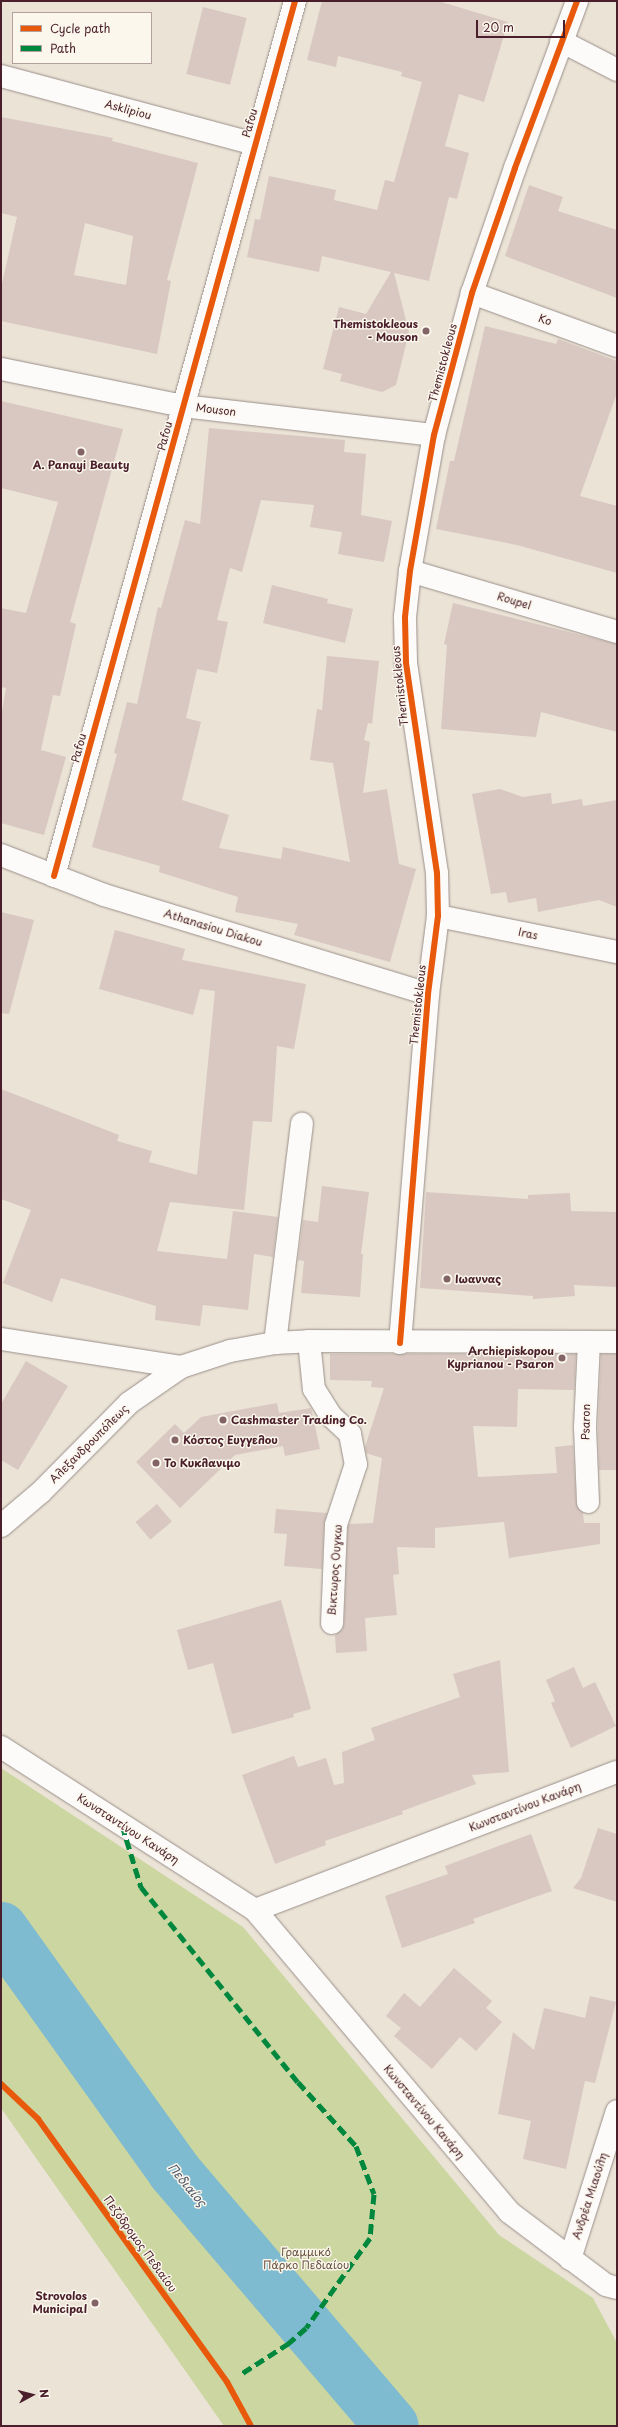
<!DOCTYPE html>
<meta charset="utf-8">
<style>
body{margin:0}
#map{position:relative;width:618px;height:2427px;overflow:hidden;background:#ebe3d6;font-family:"Playpen Sans",sans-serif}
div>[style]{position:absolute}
.green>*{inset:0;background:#cbd6a0}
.river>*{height:54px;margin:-27px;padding:0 27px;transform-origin:27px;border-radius:27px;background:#7ebad0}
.building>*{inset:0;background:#d8c8c1;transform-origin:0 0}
.roads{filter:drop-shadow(0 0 1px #9a8f8a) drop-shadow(0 0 1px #9a8f8a)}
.minor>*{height:22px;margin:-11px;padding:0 11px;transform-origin:11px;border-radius:11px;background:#fcfbf9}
.tertiary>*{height:22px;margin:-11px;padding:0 11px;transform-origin:11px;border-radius:11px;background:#fcfbf9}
.quiet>*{height:5px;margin-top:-2.5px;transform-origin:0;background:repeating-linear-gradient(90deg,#00873e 0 10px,transparent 0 15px)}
.cycleway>*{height:6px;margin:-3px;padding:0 3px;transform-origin:3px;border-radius:3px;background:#e8590c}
.dots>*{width:11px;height:11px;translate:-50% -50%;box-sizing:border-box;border:2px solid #fbf7ec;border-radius:50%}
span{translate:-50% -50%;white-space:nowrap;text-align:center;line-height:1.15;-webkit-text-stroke:3px #fbf7ec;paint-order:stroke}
.street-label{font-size:11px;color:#4a1f2b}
.poi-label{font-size:11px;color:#4a1f2b;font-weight:700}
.right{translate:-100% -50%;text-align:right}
.left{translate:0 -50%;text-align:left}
.park-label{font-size:11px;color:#695341}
.water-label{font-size:12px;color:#4c566c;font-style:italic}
.frame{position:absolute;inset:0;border:2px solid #4a1f2b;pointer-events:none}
.legend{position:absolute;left:12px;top:12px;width:140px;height:52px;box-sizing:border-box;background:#fbf7ec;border:1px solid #b4a19f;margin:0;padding:5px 7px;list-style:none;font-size:12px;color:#4a1f2b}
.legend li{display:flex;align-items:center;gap:8px;height:20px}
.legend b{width:20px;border:1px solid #b4a19f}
.north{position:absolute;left:12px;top:2375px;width:40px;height:40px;-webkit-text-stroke:3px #fbf7ec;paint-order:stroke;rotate:83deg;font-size:11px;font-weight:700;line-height:16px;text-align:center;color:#4a1f2b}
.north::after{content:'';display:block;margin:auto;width:14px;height:18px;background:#4a1f2b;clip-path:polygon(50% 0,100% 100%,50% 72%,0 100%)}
.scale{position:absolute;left:476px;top:20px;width:89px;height:18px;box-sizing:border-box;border:2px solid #4a1f2b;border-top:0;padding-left:5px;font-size:12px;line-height:14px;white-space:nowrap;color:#4a1f2b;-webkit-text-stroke:3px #fbf7ec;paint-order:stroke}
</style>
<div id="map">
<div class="green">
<i style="clip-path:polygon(1px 1768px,243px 1927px,499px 2235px,593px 2298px,617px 2343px,617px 2426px,224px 2426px,1px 2108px)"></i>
</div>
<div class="river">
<i style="left:1px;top:1929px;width:297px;rotate:54.4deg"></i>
<i style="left:174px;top:2171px;width:335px;rotate:49.5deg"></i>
</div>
<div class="building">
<i style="clip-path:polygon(322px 1px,438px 1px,508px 22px,484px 102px,459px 94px,445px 146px,469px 153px,457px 199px,449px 197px,429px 281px,394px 273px,409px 332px,396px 385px,382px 392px,340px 381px,342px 374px,323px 369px,339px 307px,366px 314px,391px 272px,322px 256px,319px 272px,247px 257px,255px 219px,260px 220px,269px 176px,336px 190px,334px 200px,377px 210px,385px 180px,394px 182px,422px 82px,401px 76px,402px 72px,338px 56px,336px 67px,307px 60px)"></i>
<i style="left:203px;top:7px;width:45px;height:69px;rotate:14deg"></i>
<i style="clip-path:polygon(evenodd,1px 117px,113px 138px,112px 141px,198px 163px,167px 280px,171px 281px,157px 354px,1px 321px,1px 288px,17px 217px,1px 213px,1px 117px,85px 223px,133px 236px,126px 285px,74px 275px,85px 223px)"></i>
<i style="clip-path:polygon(529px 185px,563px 197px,558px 211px,617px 230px,617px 298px,505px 256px)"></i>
<i style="clip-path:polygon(485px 326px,556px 344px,558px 339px,617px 361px,617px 393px,580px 496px,617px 506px,617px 573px,517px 545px,436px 529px,450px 461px,454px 461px)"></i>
<i style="clip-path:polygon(1px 401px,123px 429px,70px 622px,76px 624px,60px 696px,53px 695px,41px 750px,66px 757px,44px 835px,1px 823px,1px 717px,6px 688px,1px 687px,1px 608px,26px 613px,58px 502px,1px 488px)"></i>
<i style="clip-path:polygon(209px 428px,345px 440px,344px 452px,366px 454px,361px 515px,392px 521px,384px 562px,338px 554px,342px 532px,310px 527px,314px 505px,261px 500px,242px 572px,230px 568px,217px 620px,228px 622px,217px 673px,197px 669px,186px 718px,201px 722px,182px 800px,229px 815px,219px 848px,281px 859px,283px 847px,350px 862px,333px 763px,310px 760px,317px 709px,322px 710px,327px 656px,379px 661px,372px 724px,368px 723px,364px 740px,370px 742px,363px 793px,387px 789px,399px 864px,416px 869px,390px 962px,294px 935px,298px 924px,235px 912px,238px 897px,159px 872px,160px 866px,92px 847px,117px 754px,114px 753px,127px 702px,137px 704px,158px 607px,161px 608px,185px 520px,200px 524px)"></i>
<i style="clip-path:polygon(272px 585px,328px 599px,327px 603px,353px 609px,345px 643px,263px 623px)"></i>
<i style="clip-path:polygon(453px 603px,617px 644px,617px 732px,541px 712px,536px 737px,441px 729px,447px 645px,444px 644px)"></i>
<i style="clip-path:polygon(500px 789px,523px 797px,551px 793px,552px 804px,582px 799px,583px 806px,617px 800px,617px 907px,599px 900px,538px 912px,536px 898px,508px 903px,506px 892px,491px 894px,472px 794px)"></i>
<i style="clip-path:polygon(1px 912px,34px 920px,9px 1014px,1px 1013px)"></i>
<i style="clip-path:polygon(115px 930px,185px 949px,182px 960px,306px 984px,294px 1049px,277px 1046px,272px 1122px,253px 1121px,244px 1210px,170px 1202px,157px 1251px,227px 1259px,233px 1211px,278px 1217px,273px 1257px,254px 1254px,248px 1310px,203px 1305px,200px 1326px,155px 1320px,156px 1306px,61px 1278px,52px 1302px,3px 1283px,31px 1210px,1px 1199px,1px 1089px,119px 1135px,117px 1141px,152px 1151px,149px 1162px,197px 1175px,215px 991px,200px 989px,193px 1015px,99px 989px)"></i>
<i style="clip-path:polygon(322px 1186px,369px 1192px,361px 1254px,363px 1254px,360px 1297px,301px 1293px,304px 1261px,298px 1260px,303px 1220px,318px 1222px)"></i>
<i style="clip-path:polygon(426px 1192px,528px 1199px,528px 1195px,570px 1193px,571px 1211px,617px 1212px,617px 1287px,574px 1285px,575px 1296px,533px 1299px,533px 1296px,420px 1288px)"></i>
<i style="clip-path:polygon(330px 1354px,576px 1354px,574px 1397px,574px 1390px,518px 1389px,517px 1427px,473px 1426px,478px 1477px,557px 1473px,555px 1447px,573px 1445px,576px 1503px,583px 1513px,584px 1523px,600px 1523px,600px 1544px,509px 1558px,504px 1522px,435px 1528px,435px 1548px,397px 1547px,399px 1574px,393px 1575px,397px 1615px,365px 1618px,367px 1651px,336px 1653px,335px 1635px,342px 1630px,344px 1624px,348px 1527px,349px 1524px,373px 1523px,382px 1458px,366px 1453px,365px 1447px,384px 1388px,371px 1387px,372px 1381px,330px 1380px)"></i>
<i style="clip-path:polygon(601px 1354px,617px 1354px,617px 1470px,599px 1470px,598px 1427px)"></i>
<i style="clip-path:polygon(26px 1361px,68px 1386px,18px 1470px,1px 1460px,1px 1404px)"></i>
<i style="clip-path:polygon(277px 1403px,279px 1413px,311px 1408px,320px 1449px,285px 1456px,283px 1446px,235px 1455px,180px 1508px,136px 1462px,175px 1424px,184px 1433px,201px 1417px)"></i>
<i style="left:157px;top:1504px;width:23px;height:28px;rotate:50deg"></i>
<i style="clip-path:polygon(276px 1509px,327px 1513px,324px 1524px,322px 1569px,284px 1566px,287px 1534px,274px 1533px)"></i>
<i style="clip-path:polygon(281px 1600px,311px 1709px,293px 1714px,294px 1717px,232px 1734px,213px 1663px,188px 1670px,177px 1630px)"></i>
<i style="clip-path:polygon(500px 1660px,509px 1772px,472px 1775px,476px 1784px,402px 1811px,403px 1814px,325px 1841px,326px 1845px,275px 1864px,242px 1775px,294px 1756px,298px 1767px,326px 1758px,334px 1785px,344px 1783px,342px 1752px,375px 1740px,371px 1728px,460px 1697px,453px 1674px)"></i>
<i style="clip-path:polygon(574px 1667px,583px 1688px,595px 1682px,616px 1726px,571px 1748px,551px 1703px,555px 1701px,546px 1680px)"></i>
<i style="clip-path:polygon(598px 1828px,617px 1834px,617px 1902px,573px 1888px,581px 1878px)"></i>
<i style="clip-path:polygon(531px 1834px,552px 1891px,473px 1919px,475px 1923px,402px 1948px,385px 1896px,448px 1874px,445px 1866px)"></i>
<i style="clip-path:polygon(454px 1968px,492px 2001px,486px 2008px,502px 2022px,476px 2051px,460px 2037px,432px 2069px,394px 2036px,401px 2028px,386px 2016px,404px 1993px,420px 2007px)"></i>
<i style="clip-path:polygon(590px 1996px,616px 2002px,595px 2083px,585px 2081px,566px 2169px,523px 2159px,531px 2121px,498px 2114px,513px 2032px,534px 2050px,544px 2008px,585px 2018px)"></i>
</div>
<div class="roads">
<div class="minor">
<i style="left:561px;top:41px;width:63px;rotate:27.4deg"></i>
<i style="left:1px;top:76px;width:263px;rotate:15deg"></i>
<i style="left:472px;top:293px;width:154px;rotate:20.1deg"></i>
<i style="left:1px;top:369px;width:186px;rotate:11.5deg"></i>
<i style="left:183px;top:406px;width:253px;rotate:6.6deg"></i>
<i style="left:410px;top:571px;width:216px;rotate:16.4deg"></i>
<i style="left:1px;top:855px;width:110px;rotate:21.2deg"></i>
<i style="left:104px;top:895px;width:339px;rotate:17deg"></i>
<i style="left:54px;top:876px;width:908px;rotate:-74.6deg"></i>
<i style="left:438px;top:916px;width:183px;rotate:11.4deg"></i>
<i style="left:1px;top:1339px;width:182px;rotate:8.8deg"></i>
<i style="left:309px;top:1341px;width:48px;rotate:84.1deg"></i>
<i style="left:314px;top:1389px;width:32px;rotate:58deg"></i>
<i style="left:331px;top:1416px;width:26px;rotate:43deg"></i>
<i style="left:350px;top:1434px;width:31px;rotate:79deg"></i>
<i style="left:356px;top:1464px;width:64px;rotate:108.2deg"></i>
<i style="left:336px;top:1525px;width:98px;rotate:92.3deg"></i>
<i style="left:275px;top:1343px;width:221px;rotate:-83deg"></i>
<i style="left:588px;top:1502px;width:75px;rotate:-92.3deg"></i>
<i style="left:585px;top:1427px;width:85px;rotate:-87.3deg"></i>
<i style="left:1px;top:1747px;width:302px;rotate:32.7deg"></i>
<i style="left:255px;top:1910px;width:395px;rotate:49.9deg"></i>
<i style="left:509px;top:2212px;width:121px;rotate:37deg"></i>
<i style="left:606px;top:2285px;width:11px;rotate:15deg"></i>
<i style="left:255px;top:1910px;width:387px;rotate:-20.9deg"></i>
<i style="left:570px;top:2259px;width:155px;rotate:-72.4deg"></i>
</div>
<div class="tertiary">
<i style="left:400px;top:1343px;width:350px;rotate:-85.4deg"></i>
<i style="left:428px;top:994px;width:79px;rotate:-82.7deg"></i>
<i style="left:438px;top:916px;width:43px;rotate:-91.3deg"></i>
<i style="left:437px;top:873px;width:213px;rotate:-98.4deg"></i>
<i style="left:406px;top:662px;width:45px;rotate:-91.3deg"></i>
<i style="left:405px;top:617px;width:46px;rotate:-83.8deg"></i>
<i style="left:410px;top:571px;width:138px;rotate:-80deg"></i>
<i style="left:434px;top:435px;width:147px;rotate:-75deg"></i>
<i style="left:472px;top:293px;width:132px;rotate:-71deg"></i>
<i style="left:515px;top:168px;width:178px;rotate:-69.6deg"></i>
<i style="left:1px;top:1526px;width:52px;rotate:-40.4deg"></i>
<i style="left:41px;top:1492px;width:125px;rotate:-45.3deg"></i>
<i style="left:129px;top:1403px;width:63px;rotate:-34.7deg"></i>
<i style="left:181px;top:1367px;width:52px;rotate:-18.1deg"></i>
<i style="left:230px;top:1351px;width:46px;rotate:-10.1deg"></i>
<i style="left:275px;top:1343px;width:34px;rotate:-3deg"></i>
<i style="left:309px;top:1341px;width:308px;rotate:0.2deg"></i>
</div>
</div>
<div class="quiet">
<i style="left:122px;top:1825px;width:65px;rotate:73deg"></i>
<i style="left:141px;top:1887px;width:250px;rotate:51.2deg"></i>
<i style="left:298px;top:2082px;width:86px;rotate:47.8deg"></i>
<i style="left:356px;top:2146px;width:51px;rotate:69.4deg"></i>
<i style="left:374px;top:2194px;width:44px;rotate:95.2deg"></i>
<i style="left:370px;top:2238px;width:110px;rotate:125.4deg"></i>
<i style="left:306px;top:2328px;width:23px;rotate:139deg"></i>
<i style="left:289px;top:2343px;width:57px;rotate:147.1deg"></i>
</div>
<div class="cycleway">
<i style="left:54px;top:876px;width:908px;rotate:-74.6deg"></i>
<i style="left:400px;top:1343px;width:350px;rotate:-85.4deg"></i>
<i style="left:428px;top:994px;width:79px;rotate:-82.7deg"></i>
<i style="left:438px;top:916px;width:43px;rotate:-91.3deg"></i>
<i style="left:437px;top:873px;width:213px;rotate:-98.4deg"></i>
<i style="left:406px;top:662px;width:45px;rotate:-91.3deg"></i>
<i style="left:405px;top:617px;width:46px;rotate:-83.8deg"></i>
<i style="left:410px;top:571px;width:138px;rotate:-80deg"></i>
<i style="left:434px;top:435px;width:147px;rotate:-75deg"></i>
<i style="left:472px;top:293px;width:132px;rotate:-71deg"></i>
<i style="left:515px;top:168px;width:178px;rotate:-69.6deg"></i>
<i style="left:1px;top:2084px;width:51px;rotate:43.4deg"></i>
<i style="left:38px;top:2119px;width:324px;rotate:54.3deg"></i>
<i style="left:227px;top:2382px;width:50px;rotate:61.4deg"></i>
</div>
<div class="dots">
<i style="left:426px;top:331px;background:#826467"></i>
<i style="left:81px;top:452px;background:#826467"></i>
<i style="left:447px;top:1279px;background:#826467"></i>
<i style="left:562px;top:1358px;background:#826467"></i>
<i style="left:223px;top:1420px;background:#826467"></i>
<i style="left:175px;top:1440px;background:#826467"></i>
<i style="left:156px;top:1463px;background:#826467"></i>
<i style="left:95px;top:2303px;background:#826467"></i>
</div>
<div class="street-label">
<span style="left:128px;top:110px;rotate:15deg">Asklipiou</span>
<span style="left:250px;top:123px;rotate:-74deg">Pafou</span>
<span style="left:545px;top:320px;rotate:20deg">Ko</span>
<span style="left:443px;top:363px;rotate:-75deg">Themistokleous</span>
<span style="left:216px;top:410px;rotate:7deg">Mouson</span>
<span style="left:165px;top:436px;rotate:-75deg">Pafou</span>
<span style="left:514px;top:601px;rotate:17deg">Roupel</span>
<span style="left:400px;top:686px;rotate:-96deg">Themistokleous</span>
<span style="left:79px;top:748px;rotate:-75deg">Pafou</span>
<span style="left:213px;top:928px;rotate:17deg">Athanasiou Diakou</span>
<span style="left:528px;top:934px;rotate:12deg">Iras</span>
<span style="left:418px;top:1005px;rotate:-84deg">Themistokleous</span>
<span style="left:586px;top:1422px;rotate:-89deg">Psaron</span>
<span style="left:89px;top:1444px;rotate:-45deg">Αλεξανδρουπόλεως</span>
<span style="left:335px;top:1570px;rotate:-86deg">Βικτωρος Ουγκω</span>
<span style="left:525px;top:1807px;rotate:-21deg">Κωνσταντίνου Κανάρη</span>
<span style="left:128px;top:1829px;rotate:33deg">Κωνσταντίνου Κανάρη</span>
<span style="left:424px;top:2112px;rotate:50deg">Κωνσταντίνου Κανάρη</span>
<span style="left:590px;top:2196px;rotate:-72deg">Ανδρέα Μιαούλη</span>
<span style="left:140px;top:2244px;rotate:54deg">Πεζόδρομος Πεδιαίου</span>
</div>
<div class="poi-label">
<span class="right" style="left:418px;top:331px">Themistokleous<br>- Mouson</span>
<span style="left:81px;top:465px">A. Panayi Beauty</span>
<span class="left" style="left:455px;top:1279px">Ιωαννας</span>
<span class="right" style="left:554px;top:1358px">Archiepiskopou<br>Kyprianou - Psaron</span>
<span class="left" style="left:231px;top:1420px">Cashmaster Trading Co.</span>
<span class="left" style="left:183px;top:1440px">Κόστος Ευγγελου</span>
<span class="left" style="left:164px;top:1463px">Το Κυκλανιμο</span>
<span class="right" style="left:87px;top:2303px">Strovolos<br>Municipal</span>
</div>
<div class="park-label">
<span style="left:306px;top:2259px">Γραμμικό<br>Πάρκο Πεδιαίου</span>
</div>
<div class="water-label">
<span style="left:187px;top:2185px;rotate:50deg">Πεδιαίος</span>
</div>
<div class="frame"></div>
<ul class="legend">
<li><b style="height:5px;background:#e8590c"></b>Cycle path</li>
<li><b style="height:5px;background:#00873e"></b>Path</li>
</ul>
<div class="north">N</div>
<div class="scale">20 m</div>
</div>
